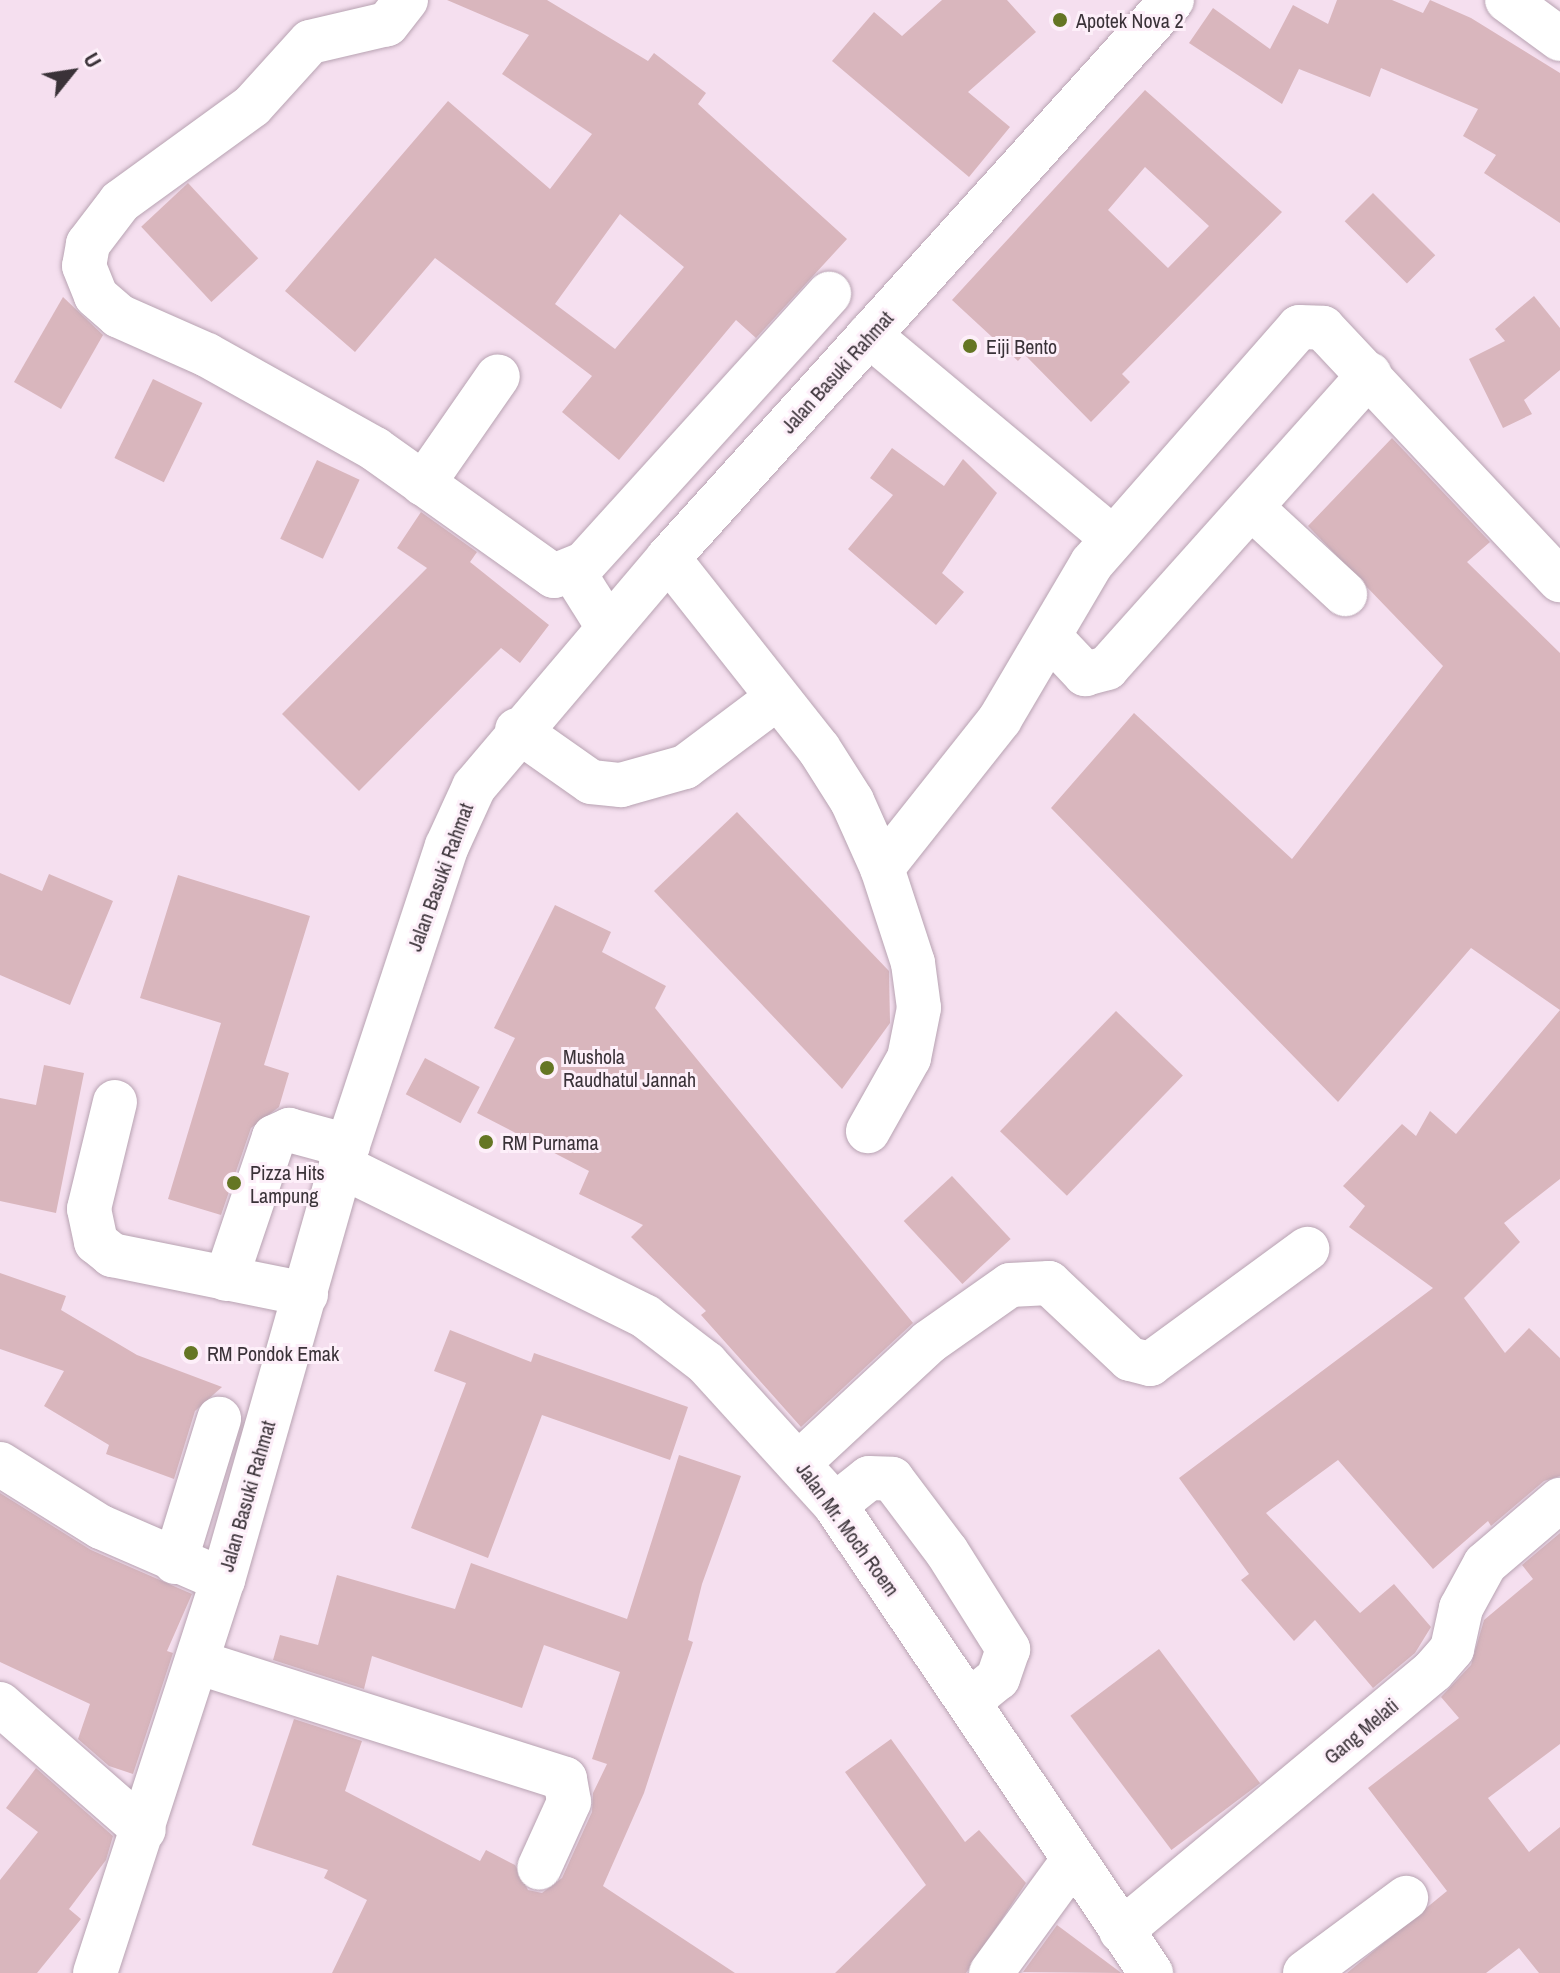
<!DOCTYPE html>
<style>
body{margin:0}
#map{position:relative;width:1560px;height:1973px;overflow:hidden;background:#f5dfef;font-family:"Archivo Narrow",sans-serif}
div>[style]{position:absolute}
.building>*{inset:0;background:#d9b6bd;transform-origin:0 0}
.roads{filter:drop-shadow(0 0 2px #b8a3b2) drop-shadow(0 0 2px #b8a3b2)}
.minor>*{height:44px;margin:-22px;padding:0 22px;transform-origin:22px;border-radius:22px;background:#fff}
.major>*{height:44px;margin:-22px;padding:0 22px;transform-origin:22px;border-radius:22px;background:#fff}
.dots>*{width:22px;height:22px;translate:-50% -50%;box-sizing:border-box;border:4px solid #fdeff9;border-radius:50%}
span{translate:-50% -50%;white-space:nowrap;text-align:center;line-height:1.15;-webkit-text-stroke:6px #fdeff9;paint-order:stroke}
.poi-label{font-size:20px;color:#3a3238}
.left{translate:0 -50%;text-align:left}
.street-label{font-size:20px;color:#3a3238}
.north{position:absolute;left:32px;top:32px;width:80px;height:80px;-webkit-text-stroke:6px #fdeff9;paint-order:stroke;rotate:60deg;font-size:22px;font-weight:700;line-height:32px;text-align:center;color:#3a3238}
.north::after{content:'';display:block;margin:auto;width:28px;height:36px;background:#3a3238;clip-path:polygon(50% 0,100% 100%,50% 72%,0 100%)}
</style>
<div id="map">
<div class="building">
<i style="clip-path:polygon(evenodd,447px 0,547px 0,648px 61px,654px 53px,706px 93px,698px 104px,847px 239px,756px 338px,736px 320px,619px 460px,562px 412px,592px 376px,435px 258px,355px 352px,285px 291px,448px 101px,550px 189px,592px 134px,502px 74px,529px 35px,447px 0,620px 214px,684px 267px,615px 349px,555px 304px,620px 214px)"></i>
<i style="clip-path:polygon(942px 0,1007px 0,1036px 32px,968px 92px,1010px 127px,969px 177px,832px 61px,874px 12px,902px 36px)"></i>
<i style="clip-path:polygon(1337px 0,1392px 0,1423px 13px,1430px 0,1471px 18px,1560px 73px,1560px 223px,1484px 173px,1496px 155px,1463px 136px,1478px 109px,1381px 68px,1370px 97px,1299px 69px,1282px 104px,1189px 43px,1213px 8px,1270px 49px,1293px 5px,1328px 24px)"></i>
<i style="clip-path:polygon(evenodd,1145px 90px,1282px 212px,1122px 374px,1130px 382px,1091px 422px,1024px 354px,1018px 361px,952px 300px,1145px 90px,1145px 167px,1209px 226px,1168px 268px,1108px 210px,1145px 167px)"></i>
<i style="left:188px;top:183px;width:103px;height:64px;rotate:47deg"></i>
<i style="left:1373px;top:193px;width:88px;height:40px;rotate:45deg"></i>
<i style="clip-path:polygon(1534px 296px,1560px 328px,1560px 370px,1524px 400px,1532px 414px,1503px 428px,1469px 359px,1505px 341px,1495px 329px)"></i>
<i style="clip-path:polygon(63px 297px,103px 335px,61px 409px,14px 382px)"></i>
<i style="left:153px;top:379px;width:55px;height:88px;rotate:26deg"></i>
<i style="clip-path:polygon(1392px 438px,1490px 542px,1467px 562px,1560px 653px,1560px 1179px,1504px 1223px,1520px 1242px,1464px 1298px,1505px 1353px,1529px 1328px,1560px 1358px,1560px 1476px,1544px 1481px,1491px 1526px,1488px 1521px,1433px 1569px,1338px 1460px,1266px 1513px,1360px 1613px,1394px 1584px,1431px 1627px,1415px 1653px,1373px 1688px,1315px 1620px,1294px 1641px,1241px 1580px,1249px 1574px,1179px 1478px,1433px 1288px,1349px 1227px,1365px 1206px,1343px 1186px,1402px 1124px,1416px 1136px,1430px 1111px,1456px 1134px,1560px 1010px,1471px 948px,1338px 1102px,1051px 808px,1134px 713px,1292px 859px,1443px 666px,1308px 526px)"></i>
<i style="clip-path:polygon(892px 448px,944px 486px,963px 459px,997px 493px,942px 573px,964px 592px,936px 625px,848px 549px,893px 495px,870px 478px)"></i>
<i style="left:317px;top:460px;width:47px;height:87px;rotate:25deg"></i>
<i style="clip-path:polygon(421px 512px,477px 552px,470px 562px,549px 625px,520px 663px,501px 648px,359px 791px,282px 714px,427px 568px,397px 548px)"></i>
<i style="clip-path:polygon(737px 812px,889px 971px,890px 1023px,842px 1089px,654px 891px)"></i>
<i style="clip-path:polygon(0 873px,42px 891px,49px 874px,113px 901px,70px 1005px,0 975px)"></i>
<i style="clip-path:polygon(178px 875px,310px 916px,264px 1065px,289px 1073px,279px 1107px,251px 1128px,221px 1215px,168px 1199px,221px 1023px,140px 998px)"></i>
<i style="clip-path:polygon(555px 905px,611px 932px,602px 952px,666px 986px,655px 1008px,913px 1323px,801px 1427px,701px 1315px,706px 1311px,631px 1237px,643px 1225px,579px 1194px,589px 1171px,477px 1113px,515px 1038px,494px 1028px)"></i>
<i style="left:1116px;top:1011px;width:93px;height:167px;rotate:44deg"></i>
<i style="left:425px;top:1058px;width:62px;height:41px;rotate:28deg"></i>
<i style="clip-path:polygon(44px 1065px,84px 1073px,56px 1213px,0 1201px,0 1098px,36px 1105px)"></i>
<i style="left:952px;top:1176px;width:86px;height:66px;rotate:47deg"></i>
<i style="clip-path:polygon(0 1273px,66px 1296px,61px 1310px,137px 1355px,222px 1387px,195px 1411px,174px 1479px,106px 1454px,109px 1445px,44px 1406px,64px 1371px,0 1349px)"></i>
<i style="clip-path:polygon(450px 1330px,531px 1362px,534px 1353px,688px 1407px,670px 1460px,542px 1415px,488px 1558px,411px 1528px,466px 1383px,434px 1371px)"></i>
<i style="clip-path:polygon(679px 1455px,741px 1476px,702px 1584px,688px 1640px,693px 1642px,644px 1793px,603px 1886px,735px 1973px,332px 1973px,367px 1900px,324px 1878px,328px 1870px,252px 1845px,294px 1719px,362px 1741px,345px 1791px,480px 1861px,486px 1850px,515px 1865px,528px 1890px,542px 1893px,562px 1878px,592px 1812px,593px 1793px,607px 1764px,592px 1759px,620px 1672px,544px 1645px,522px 1708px,372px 1656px,364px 1689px,273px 1660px,280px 1635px,318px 1645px,337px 1575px,455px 1609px,471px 1563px,627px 1619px)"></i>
<i style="clip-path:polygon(0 1493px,91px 1550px,192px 1594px,167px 1651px,173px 1653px,133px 1774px,109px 1766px,78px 1739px,90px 1704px,0 1662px)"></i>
<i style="clip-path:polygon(1560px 1533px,1560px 1744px,1488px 1798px,1529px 1852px,1560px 1827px,1560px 1973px,1539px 1973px,1519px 1948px,1486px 1973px,1347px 1973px,1447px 1891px,1368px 1788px,1459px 1718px,1441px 1697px,1471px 1665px,1484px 1620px,1533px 1579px,1522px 1565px)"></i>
<i style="left:1159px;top:1649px;width:168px;height:111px;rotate:53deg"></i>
<i style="clip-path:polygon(891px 1739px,965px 1842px,979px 1830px,1026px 1883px,966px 1973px,835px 1973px,926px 1885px,845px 1772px)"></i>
<i style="clip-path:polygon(36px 1768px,113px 1836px,106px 1860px,69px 1909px,81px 1919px,37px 1973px,0 1973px,0 1880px,38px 1832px,6px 1808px)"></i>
<i style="clip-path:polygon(1057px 1925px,1120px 1972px,1121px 1973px,1023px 1972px)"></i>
</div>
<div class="roads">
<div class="minor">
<i style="left:406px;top:0;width:31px;rotate:128deg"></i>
<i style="left:387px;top:24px;width:79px;rotate:166.8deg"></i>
<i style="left:310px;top:42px;width:86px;rotate:132.2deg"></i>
<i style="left:252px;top:106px;width:163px;rotate:144deg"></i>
<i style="left:120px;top:202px;width:53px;rotate:127.3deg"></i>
<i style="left:88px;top:244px;width:22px;rotate:100deg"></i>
<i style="left:84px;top:266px;width:32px;rotate:68deg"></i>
<i style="left:96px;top:296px;width:30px;rotate:41deg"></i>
<i style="left:119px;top:316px;width:96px;rotate:23.9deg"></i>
<i style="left:207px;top:355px;width:193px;rotate:29.2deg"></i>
<i style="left:375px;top:449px;width:219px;rotate:35.4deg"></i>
<i style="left:554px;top:576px;width:32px;rotate:-22deg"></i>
<i style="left:584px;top:564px;width:365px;rotate:-47.8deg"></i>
<i style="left:869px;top:335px;width:317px;rotate:39.8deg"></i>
<i style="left:423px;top:484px;width:131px;rotate:-55.2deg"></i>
<i style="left:1252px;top:508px;width:127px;rotate:42.8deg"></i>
<i style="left:668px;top:558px;width:243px;rotate:51.7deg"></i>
<i style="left:819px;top:749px;width:62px;rotate:57.6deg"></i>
<i style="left:852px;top:801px;width:73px;rotate:65.9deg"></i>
<i style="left:882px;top:868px;width:100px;rotate:71.9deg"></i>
<i style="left:913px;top:963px;width:45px;rotate:82.4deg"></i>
<i style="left:919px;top:1008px;width:51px;rotate:101.3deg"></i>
<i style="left:909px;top:1058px;width:84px;rotate:119.3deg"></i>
<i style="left:574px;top:573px;width:64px;rotate:57.8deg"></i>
<i style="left:1051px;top:638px;width:50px;rotate:46.6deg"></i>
<i style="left:1085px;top:674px;width:23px;rotate:-15deg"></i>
<i style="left:1107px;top:668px;width:394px;rotate:-48.2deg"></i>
<i style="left:517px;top:730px;width:90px;rotate:35.1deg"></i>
<i style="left:591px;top:782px;width:30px;rotate:6deg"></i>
<i style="left:621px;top:785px;width:66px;rotate:-15.7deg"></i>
<i style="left:685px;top:767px;width:114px;rotate:-36.8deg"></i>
<i style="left:882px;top:868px;width:190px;rotate:-51.6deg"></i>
<i style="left:1000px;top:719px;width:181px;rotate:-59.5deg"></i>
<i style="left:1092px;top:563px;width:314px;rotate:-48.7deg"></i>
<i style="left:1299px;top:327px;width:24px;rotate:2deg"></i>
<i style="left:1323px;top:328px;width:346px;rotate:46.8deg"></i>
<i style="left:115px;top:1102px;width:110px;rotate:103.7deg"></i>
<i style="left:89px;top:1209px;width:34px;rotate:78deg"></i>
<i style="left:96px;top:1242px;width:21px;rotate:39deg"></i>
<i style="left:112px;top:1255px;width:198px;rotate:11.4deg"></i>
<i style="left:341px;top:1166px;width:340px;rotate:26.3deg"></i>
<i style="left:646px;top:1317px;width:76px;rotate:37.5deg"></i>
<i style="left:706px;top:1363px;width:192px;rotate:47.7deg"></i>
<i style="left:835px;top:1505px;width:565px;rotate:55.97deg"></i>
<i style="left:226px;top:1279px;width:150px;rotate:-71.3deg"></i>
<i style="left:274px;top:1137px;width:17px;rotate:-25deg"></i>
<i style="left:289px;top:1130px;width:61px;rotate:15.2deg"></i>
<i style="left:800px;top:1462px;width:176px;rotate:-42.9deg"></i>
<i style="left:929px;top:1342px;width:99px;rotate:-35.1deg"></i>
<i style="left:1010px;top:1285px;width:39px;rotate:-3deg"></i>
<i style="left:1049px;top:1283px;width:111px;rotate:43.2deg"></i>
<i style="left:1130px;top:1359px;width:21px;rotate:14deg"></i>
<i style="left:1150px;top:1364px;width:195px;rotate:-36.2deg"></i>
<i style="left:0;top:1464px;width:119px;rotate:32deg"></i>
<i style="left:101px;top:1527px;width:133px;rotate:23.5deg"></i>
<i style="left:835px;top:1505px;width:43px;rotate:-38.5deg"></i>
<i style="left:869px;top:1478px;width:23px;rotate:2deg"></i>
<i style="left:892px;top:1479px;width:91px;rotate:53deg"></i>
<i style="left:947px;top:1552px;width:115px;rotate:57.8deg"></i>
<i style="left:1008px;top:1649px;width:31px;rotate:109deg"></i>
<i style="left:998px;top:1678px;width:36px;rotate:141deg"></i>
<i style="left:175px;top:1562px;width:150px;rotate:-72.9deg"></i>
<i style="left:197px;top:1662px;width:386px;rotate:17.6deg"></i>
<i style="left:565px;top:1779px;width:23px;rotate:80deg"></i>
<i style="left:569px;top:1802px;width:72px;rotate:114.4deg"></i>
<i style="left:0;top:1704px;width:191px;rotate:41.2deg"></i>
<i style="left:1121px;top:1931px;width:406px;rotate:-39.8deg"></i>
<i style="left:1433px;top:1671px;width:29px;rotate:-49deg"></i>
<i style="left:1452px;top:1649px;width:42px;rotate:-77.6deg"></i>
<i style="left:1461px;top:1608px;width:50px;rotate:-61.4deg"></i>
<i style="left:1485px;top:1564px;width:99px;rotate:-40.5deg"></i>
<i style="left:991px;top:1973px;width:137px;rotate:-53.9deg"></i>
<i style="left:1305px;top:1973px;width:126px;rotate:-36.6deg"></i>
</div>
<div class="major">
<i style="left:1507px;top:0;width:66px;rotate:36.3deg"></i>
<i style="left:95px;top:1973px;width:413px;rotate:-72deg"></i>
<i style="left:223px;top:1580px;width:430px;rotate:-74.1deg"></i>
<i style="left:341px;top:1166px;width:337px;rotate:-71.7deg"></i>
<i style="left:447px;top:846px;width:65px;rotate:-65.4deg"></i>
<i style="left:474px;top:787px;width:300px;rotate:-49.7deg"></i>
<i style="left:668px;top:558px;width:752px;rotate:-47.91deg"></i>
</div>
</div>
<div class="dots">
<i style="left:1060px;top:20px;background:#657624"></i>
<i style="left:970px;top:346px;background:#657624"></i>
<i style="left:547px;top:1068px;background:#657624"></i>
<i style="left:486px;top:1142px;background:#657624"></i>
<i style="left:234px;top:1183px;background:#657624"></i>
<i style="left:191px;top:1353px;background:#657624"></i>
</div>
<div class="poi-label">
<span class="left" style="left:1076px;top:20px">Apotek Nova 2</span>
<span class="left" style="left:986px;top:346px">Eiji Bento</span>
<span class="left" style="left:563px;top:1068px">Mushola<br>Raudhatul Jannah</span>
<span class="left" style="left:502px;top:1142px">RM Purnama</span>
<span class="left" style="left:250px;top:1184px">Pizza Hits<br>Lampung</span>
<span class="left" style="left:207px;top:1353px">RM Pondok Emak</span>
</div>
<div class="street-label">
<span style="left:837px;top:372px;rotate:-48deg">Jalan Basuki Rahmat</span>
<span style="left:440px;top:877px;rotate:-70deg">Jalan Basuki Rahmat</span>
<span style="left:247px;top:1496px;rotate:-74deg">Jalan Basuki Rahmat</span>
<span style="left:848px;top:1529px;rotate:54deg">Jalan Mr. Moch Roem</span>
<span style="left:1361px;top:1731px;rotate:-40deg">Gang Melati</span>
</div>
<div class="north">U</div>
</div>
